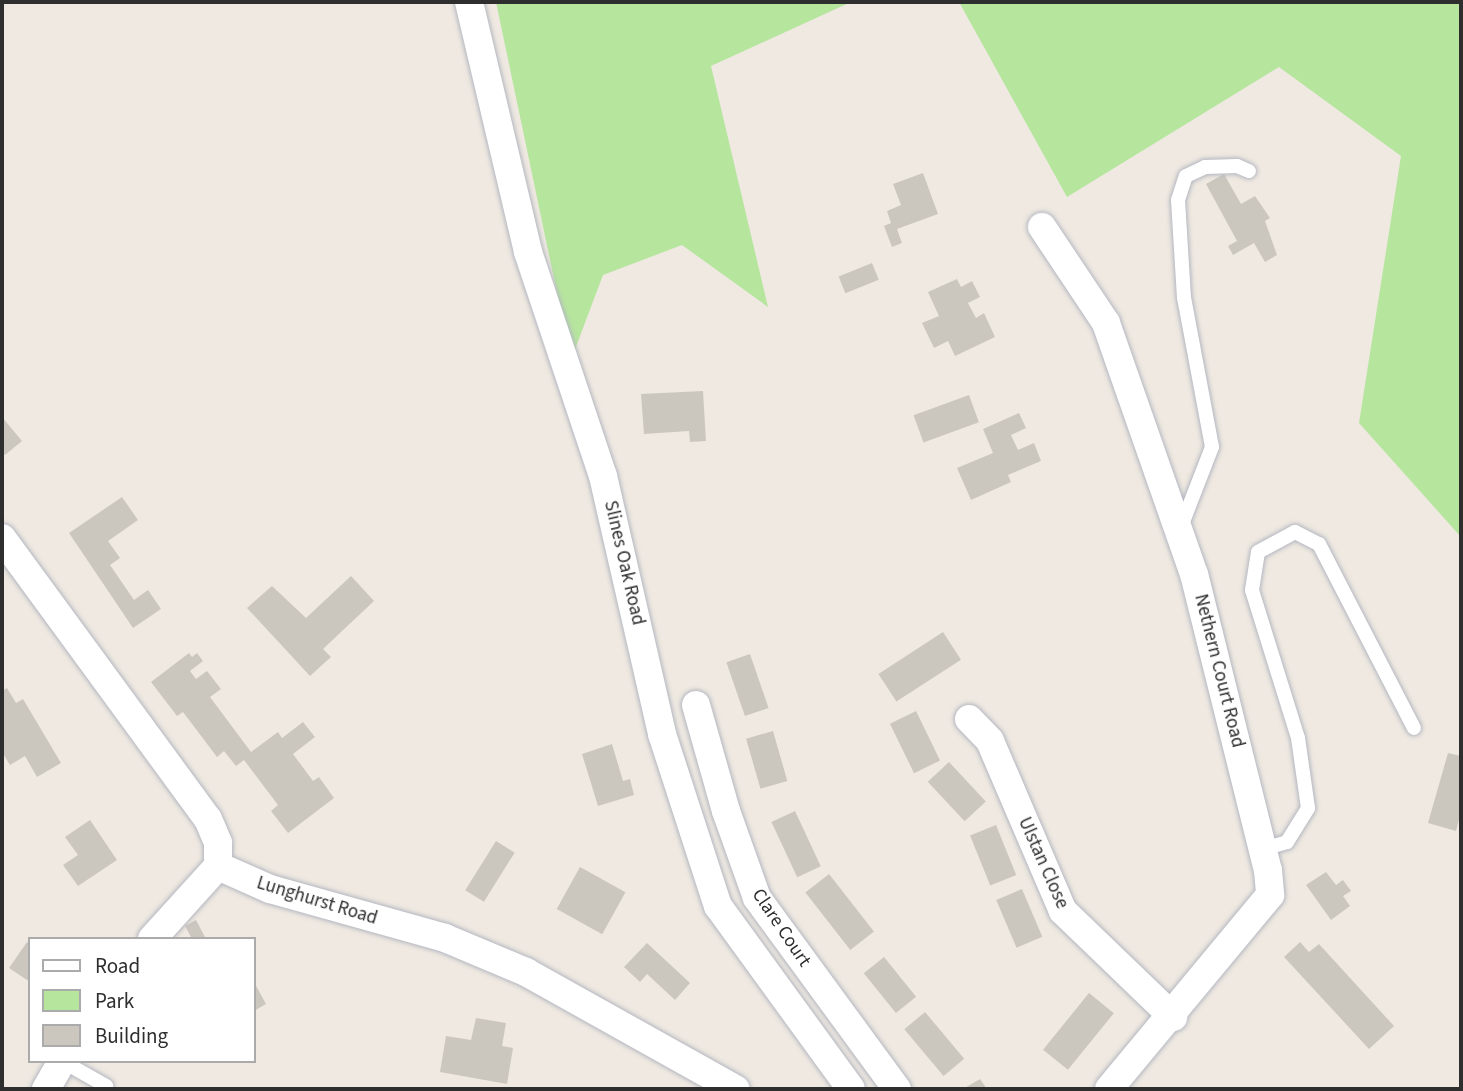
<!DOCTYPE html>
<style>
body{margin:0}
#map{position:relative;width:1463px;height:1091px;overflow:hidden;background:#efe9e1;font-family:"Source Sans 3",sans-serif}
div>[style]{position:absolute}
.green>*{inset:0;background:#b6e59e}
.building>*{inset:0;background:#cbc7bf;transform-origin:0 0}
.roads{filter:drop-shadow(0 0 2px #b4b7c1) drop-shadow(0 0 2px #b4b7c1)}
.service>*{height:14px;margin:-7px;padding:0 7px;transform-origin:7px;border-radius:7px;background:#fff}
.minor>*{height:28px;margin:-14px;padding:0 14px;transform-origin:14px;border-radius:14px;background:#fff}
span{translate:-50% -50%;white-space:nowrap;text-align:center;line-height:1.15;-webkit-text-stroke:5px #fff;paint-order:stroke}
.street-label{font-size:19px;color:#2e2e2e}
.frame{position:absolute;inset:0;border:4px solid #2e2e2e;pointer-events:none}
.legend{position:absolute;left:28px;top:937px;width:228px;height:126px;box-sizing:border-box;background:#fff;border:2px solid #ababab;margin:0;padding:9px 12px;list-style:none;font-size:21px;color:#2e2e2e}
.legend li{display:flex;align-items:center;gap:14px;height:35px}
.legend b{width:35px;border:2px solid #ababab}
</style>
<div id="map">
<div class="green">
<i style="clip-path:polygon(496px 2px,851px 2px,711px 66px,768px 307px,682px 245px,603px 275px,571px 360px)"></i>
<i style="clip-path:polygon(959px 2px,1461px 2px,1461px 537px,1359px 423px,1401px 156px,1279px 67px,1067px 197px)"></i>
</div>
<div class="building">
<i style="clip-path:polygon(923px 173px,938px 214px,897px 229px,902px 243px,892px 247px,884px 226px,891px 223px,887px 211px,901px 205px,893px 184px)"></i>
<i style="clip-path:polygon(1224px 174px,1241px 204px,1255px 196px,1270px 218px,1265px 221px,1277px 255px,1265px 262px,1254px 243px,1233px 255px,1228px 246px,1237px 241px,1206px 184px)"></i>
<i style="left:872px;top:263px;width:18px;height:36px;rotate:68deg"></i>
<i style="clip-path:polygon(957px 279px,961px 287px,972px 281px,980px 297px,968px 303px,976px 318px,984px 313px,995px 337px,955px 356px,948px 341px,934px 348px,922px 323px,939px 316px,928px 292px)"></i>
<i style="clip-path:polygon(703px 391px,706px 441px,690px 442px,689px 431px,644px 434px,641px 394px)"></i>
<i style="left:969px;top:395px;width:29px;height:59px;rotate:70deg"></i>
<i style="clip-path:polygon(1019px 413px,1026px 428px,1011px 435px,1018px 450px,1034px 443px,1041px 461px,1008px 475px,1011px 482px,971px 500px,957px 468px,993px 453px,983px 429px)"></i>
<i style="clip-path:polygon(2px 417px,22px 441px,5px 455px,2px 451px)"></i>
<i style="clip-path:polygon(122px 497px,138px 520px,108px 541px,120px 558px,110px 565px,134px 600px,148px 590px,161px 609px,133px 628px,69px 533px)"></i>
<i style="clip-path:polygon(351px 576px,374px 601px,323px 649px,331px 657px,310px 676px,247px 608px,272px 586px,306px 618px)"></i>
<i style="left:943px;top:632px;width:33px;height:77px;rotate:57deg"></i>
<i style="clip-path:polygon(189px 653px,192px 657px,197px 653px,203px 661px,190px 671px,196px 679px,207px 671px,221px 689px,210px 697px,251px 752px,278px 732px,282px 738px,303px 722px,315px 737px,293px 754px,313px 781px,319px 777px,334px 798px,288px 833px,271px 811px,278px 805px,244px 760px,236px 766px,224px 751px,217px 757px,183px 712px,177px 716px,151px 682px)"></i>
<i style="left:750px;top:654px;width:57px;height:25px;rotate:71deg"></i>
<i style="clip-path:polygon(7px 688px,16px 703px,23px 699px,61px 763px,37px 777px,25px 756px,10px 765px,2px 752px,2px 691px)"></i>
<i style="left:916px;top:711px;width:55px;height:29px;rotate:64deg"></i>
<i style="left:773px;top:731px;width:52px;height:28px;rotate:74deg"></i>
<i style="clip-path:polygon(612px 744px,623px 781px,630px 779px,634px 795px,598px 806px,582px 754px)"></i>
<i style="clip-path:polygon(1448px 753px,1461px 756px,1461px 812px,1456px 831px,1428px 823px)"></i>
<i style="left:949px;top:762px;width:54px;height:29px;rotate:47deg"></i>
<i style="left:795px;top:811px;width:61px;height:26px;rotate:65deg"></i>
<i style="clip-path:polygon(90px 820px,117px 860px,78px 886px,63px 865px,78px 855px,65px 837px)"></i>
<i style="left:996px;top:825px;width:54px;height:28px;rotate:68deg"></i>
<i style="left:496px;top:841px;width:22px;height:58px;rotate:32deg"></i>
<i style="left:580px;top:867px;width:52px;height:48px;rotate:29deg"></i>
<i style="clip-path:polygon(1326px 872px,1336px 885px,1343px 880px,1351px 891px,1343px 896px,1350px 906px,1331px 920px,1306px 885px)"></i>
<i style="left:829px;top:874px;width:73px;height:30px;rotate:52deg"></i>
<i style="left:1022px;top:889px;width:52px;height:28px;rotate:67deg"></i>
<i style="clip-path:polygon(196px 920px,206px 939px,192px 939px,185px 926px)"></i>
<i style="clip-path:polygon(27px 942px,30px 944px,30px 982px,9px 968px)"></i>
<i style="clip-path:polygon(1300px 942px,1309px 952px,1319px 944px,1394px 1026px,1369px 1049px,1284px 957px)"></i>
<i style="clip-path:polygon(647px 943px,690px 983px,675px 1000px,647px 974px,640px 982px,624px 967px)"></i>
<i style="left:884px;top:957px;width:51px;height:26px;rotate:51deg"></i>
<i style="clip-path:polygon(254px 982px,266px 1004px,254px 1011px)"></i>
<i style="left:1089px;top:993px;width:32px;height:73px;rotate:39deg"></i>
<i style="left:925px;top:1012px;width:61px;height:27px;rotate:50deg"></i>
<i style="clip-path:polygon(476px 1018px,506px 1023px,502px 1046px,513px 1048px,507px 1084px,440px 1072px,446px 1036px,471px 1040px)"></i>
<i style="clip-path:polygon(980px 1079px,987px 1089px,963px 1089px)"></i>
</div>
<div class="roads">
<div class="service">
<i style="left:1181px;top:527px;width:86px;rotate:-68.8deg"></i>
<i style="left:1212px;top:447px;width:152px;rotate:-100.6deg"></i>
<i style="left:1184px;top:298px;width:98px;rotate:-93.5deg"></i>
<i style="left:1178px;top:200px;width:25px;rotate:-72deg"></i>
<i style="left:1186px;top:176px;width:21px;rotate:-25deg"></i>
<i style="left:1205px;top:167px;width:32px;rotate:-2deg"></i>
<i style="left:1237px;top:166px;width:13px;rotate:23deg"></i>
<i style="left:1263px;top:849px;width:25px;rotate:-16deg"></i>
<i style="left:1287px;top:842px;width:40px;rotate:-58deg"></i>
<i style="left:1308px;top:808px;width:71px;rotate:-98.1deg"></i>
<i style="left:1298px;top:738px;width:155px;rotate:-107.3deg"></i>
<i style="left:1252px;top:590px;width:38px;rotate:-81deg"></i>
<i style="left:1258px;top:552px;width:42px;rotate:-28.4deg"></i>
<i style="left:1295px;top:532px;width:27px;rotate:27deg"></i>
<i style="left:1319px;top:544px;width:207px;rotate:62.7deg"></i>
<i style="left:62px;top:1061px;width:51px;rotate:29.6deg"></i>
</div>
<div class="minor">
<i style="left:469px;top:2px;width:257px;rotate:76.7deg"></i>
<i style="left:528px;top:252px;width:236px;rotate:71.5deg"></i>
<i style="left:603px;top:476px;width:265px;rotate:77.1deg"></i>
<i style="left:662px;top:734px;width:181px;rotate:72deg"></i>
<i style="left:718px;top:906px;width:226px;rotate:54deg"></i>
<i style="left:1042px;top:227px;width:115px;rotate:56.3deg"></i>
<i style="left:1106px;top:323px;width:266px;rotate:70.7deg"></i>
<i style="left:1194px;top:574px;width:305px;rotate:76deg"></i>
<i style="left:1268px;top:870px;width:25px;rotate:85deg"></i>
<i style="left:1270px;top:895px;width:252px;rotate:129.7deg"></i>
<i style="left:2px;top:538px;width:348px;rotate:53.8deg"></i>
<i style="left:208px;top:819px;width:26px;rotate:67deg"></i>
<i style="left:218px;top:843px;width:23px;rotate:90deg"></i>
<i style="left:218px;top:866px;width:57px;rotate:23.9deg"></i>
<i style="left:270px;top:889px;width:182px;rotate:15.6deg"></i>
<i style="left:445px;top:938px;width:88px;rotate:22.8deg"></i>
<i style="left:526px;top:972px;width:240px;rotate:29.2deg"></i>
<i style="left:696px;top:705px;width:110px;rotate:74.2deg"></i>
<i style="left:726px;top:811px;width:92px;rotate:70.4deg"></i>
<i style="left:757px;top:898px;width:237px;rotate:53.8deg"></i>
<i style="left:969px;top:719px;width:30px;rotate:46deg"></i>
<i style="left:990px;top:741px;width:185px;rotate:66.8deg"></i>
<i style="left:1063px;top:911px;width:153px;rotate:43.9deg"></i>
<i style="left:152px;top:939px;width:98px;rotate:-47.9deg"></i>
<i style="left:46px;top:1089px;width:32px;rotate:-60deg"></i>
</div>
</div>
<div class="street-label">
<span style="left:624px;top:563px;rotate:77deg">Slines Oak Road</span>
<span style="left:1219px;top:671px;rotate:76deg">Nethern Court Road</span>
<span style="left:1043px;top:863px;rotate:66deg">Ulstan Close</span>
<span style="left:317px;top:901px;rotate:17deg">Lunghurst Road</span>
<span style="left:781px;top:928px;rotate:56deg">Clare Court</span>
</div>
<div class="frame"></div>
<ul class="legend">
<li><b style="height:9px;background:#fff"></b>Road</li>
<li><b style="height:19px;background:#b6e59e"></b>Park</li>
<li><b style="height:19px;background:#cbc7bf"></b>Building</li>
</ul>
</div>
